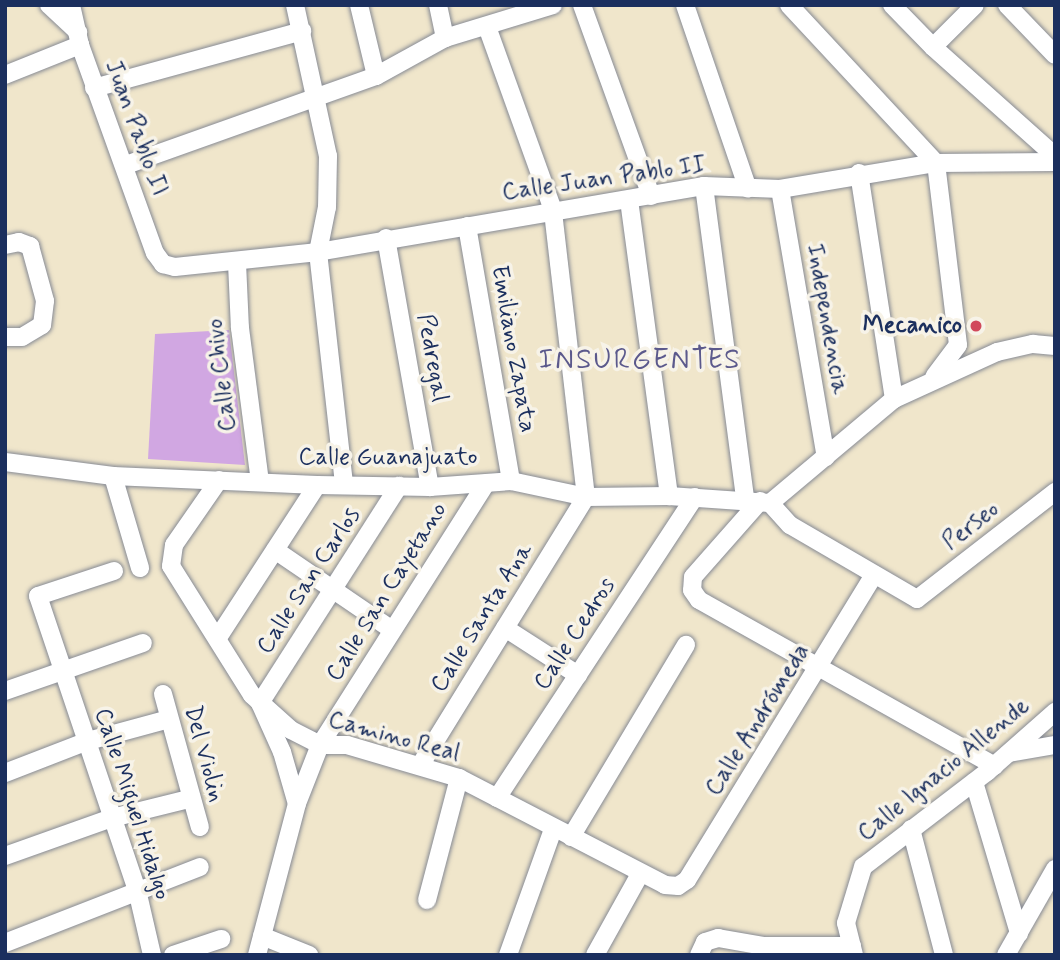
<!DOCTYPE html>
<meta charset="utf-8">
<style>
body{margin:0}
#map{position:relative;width:1060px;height:960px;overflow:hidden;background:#f0e6cb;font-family:Mynerve,sans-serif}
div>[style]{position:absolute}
.building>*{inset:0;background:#d1a7e2}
.roads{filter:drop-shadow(0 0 2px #868a94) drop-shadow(0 0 2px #868a94)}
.minor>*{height:18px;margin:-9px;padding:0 9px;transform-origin:9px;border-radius:9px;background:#fff}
.dots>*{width:19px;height:19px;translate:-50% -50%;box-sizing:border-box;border:4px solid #f7f3e8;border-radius:50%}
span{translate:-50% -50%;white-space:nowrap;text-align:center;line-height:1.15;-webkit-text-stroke:7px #f7f3e8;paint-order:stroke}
.street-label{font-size:24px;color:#1b2f5e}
.poi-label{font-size:24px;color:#1b2f5e;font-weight:700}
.right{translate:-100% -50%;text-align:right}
.quarter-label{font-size:28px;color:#5b598c;letter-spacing:2px}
.frame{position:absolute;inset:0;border:7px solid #1b2f5e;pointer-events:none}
</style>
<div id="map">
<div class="building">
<i style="clip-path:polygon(229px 330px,245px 465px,148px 459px,155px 334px)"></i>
</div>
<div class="roads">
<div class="minor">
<i style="left:49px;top:5px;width:40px;rotate:43deg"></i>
<i style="left:71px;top:5px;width:41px;rotate:77.3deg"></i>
<i style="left:80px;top:45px;width:221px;rotate:70.2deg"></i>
<i style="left:155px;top:253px;width:14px;rotate:54deg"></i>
<i style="left:163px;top:264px;width:12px;rotate:14deg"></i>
<i style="left:175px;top:267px;width:144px;rotate:-6deg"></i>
<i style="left:318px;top:252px;width:392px;rotate:-9.7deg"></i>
<i style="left:704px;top:186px;width:76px;rotate:2.3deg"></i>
<i style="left:780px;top:189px;width:158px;rotate:-9.5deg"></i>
<i style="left:936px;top:163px;width:119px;rotate:-0.5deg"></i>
<i style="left:295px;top:5px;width:155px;rotate:77.7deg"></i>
<i style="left:328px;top:156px;width:51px;rotate:91.1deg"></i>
<i style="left:327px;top:207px;width:46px;rotate:101.3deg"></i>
<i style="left:318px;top:252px;width:233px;rotate:83.6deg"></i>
<i style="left:359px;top:5px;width:73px;rotate:76.5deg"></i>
<i style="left:438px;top:5px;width:34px;rotate:78deg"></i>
<i style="left:582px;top:5px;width:203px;rotate:70.1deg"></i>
<i style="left:685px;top:5px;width:194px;rotate:71.1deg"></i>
<i style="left:789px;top:5px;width:216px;rotate:47.1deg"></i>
<i style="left:936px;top:163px;width:183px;rotate:83.1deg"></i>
<i style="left:958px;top:345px;width:39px;rotate:127deg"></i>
<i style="left:892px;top:5px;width:59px;rotate:45.7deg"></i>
<i style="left:933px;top:47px;width:164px;rotate:41.8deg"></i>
<i style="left:1007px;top:5px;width:69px;rotate:46.2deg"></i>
<i style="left:933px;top:47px;width:59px;rotate:-45deg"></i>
<i style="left:5px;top:75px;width:81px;rotate:-21.8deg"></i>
<i style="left:94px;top:88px;width:216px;rotate:-15.3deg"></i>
<i style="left:126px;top:165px;width:265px;rotate:-19.6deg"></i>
<i style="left:376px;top:76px;width:79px;rotate:-28.8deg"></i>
<i style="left:445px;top:38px;width:113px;rotate:-17deg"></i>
<i style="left:859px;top:173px;width:229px;rotate:81.2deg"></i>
<i style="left:704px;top:186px;width:316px;rotate:82.5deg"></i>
<i style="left:780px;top:189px;width:272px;rotate:80.3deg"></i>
<i style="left:629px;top:200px;width:299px;rotate:82.3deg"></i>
<i style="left:467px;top:226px;width:259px;rotate:80.2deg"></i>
<i style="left:386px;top:238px;width:253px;rotate:80deg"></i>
<i style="left:5px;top:245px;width:14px;rotate:-12deg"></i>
<i style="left:19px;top:242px;width:12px;rotate:20deg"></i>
<i style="left:30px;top:246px;width:57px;rotate:74.7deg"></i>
<i style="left:45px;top:301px;width:24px;rotate:97deg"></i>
<i style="left:42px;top:325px;width:23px;rotate:149deg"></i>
<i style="left:22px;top:337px;width:17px;rotate:180deg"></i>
<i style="left:237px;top:263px;width:65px;rotate:87.4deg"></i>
<i style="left:240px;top:328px;width:154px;rotate:82.6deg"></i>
<i style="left:5px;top:462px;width:109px;rotate:7.4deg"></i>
<i style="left:113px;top:476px;width:204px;rotate:2.5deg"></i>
<i style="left:317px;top:485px;width:113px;rotate:1deg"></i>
<i style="left:430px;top:487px;width:81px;rotate:-4.2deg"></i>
<i style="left:511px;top:481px;width:77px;rotate:12deg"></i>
<i style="left:586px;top:497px;width:83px;rotate:-0.7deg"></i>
<i style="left:669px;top:496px;width:101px;rotate:4deg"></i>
<i style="left:113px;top:476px;width:96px;rotate:73.6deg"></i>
<i style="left:219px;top:480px;width:79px;rotate:124.7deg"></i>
<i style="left:174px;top:545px;width:21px;rotate:98deg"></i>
<i style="left:171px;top:566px;width:152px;rotate:57.9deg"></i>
<i style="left:252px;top:695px;width:52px;rotate:41.9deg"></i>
<i style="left:291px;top:730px;width:33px;rotate:27deg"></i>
<i style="left:320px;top:745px;width:27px"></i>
<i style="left:347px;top:745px;width:117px;rotate:16.4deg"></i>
<i style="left:459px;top:778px;width:232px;rotate:27.4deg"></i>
<i style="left:665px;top:885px;width:13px;rotate:4deg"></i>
<i style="left:678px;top:886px;width:11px;rotate:-34deg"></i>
<i style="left:687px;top:880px;width:358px;rotate:-58.5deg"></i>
<i style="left:760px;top:501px;width:101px;rotate:131.4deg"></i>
<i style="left:693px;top:577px;width:13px;rotate:94deg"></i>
<i style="left:692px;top:590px;width:12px;rotate:55deg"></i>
<i style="left:699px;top:600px;width:339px;rotate:29.3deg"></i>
<i style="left:770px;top:503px;width:30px;rotate:48deg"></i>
<i style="left:790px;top:525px;width:147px;rotate:30.2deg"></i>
<i style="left:917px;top:599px;width:175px;rotate:-37.8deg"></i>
<i style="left:770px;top:503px;width:162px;rotate:-40deg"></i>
<i style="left:894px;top:399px;width:113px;rotate:-24.5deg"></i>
<i style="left:997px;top:352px;width:37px;rotate:-13deg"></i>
<i style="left:1033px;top:344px;width:22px;rotate:5deg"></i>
<i style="left:275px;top:550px;width:140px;rotate:34.3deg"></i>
<i style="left:114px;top:571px;width:80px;rotate:161.8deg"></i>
<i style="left:38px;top:596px;width:310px;rotate:71.4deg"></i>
<i style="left:137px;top:890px;width:67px;rotate:77deg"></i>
<i style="left:505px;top:628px;width:87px;rotate:32.8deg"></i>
<i style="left:219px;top:636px;width:180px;rotate:-57deg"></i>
<i style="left:5px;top:691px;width:146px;rotate:-19.2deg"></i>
<i style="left:163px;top:694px;width:138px;rotate:74.5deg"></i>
<i style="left:1009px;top:753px;width:47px;rotate:-9.9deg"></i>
<i style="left:421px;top:764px;width:314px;rotate:-58.3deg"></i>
<i style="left:586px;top:497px;width:289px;rotate:-96.6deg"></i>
<i style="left:553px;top:210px;width:195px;rotate:-109.8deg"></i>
<i style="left:5px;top:773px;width:89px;rotate:-21.1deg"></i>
<i style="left:88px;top:741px;width:84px;rotate:-15.2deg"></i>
<i style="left:974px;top:782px;width:158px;rotate:73.4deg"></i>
<i style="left:497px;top:798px;width:360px;rotate:-56.7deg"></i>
<i style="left:298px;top:801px;width:60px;rotate:-68.6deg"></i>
<i style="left:320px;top:745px;width:310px;rotate:-57.6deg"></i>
<i style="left:911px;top:829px;width:130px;rotate:75.3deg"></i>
<i style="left:571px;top:837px;width:224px;rotate:-59.1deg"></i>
<i style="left:5px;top:856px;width:114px;rotate:-19.6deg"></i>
<i style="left:112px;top:818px;width:79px;rotate:-13.9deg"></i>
<i style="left:427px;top:900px;width:126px;rotate:-75.3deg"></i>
<i style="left:262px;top:936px;width:51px;rotate:22deg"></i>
<i style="left:5px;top:943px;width:209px;rotate:-21.3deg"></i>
<i style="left:173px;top:955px;width:51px;rotate:-18.4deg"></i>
<i style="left:257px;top:955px;width:156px;rotate:-75.2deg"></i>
<i style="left:297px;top:804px;width:54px;rotate:-106.1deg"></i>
<i style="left:282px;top:752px;width:54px;rotate:-114.2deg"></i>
<i style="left:260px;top:703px;width:258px;rotate:-57.4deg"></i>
<i style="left:508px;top:955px;width:134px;rotate:-70.3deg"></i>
<i style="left:595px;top:955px;width:93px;rotate:-60.9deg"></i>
<i style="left:699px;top:955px;width:14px;rotate:-65deg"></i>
<i style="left:705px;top:942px;width:14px;rotate:-17deg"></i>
<i style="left:718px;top:938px;width:47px;rotate:9.9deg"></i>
<i style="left:764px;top:946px;width:88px"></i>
<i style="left:854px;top:955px;width:33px;rotate:-104deg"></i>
<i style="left:846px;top:923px;width:59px;rotate:-73.1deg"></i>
<i style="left:863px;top:867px;width:156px;rotate:-37.5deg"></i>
<i style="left:987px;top:772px;width:91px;rotate:-41.4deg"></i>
<i style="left:1006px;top:955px;width:99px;rotate:-60.3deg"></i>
</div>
</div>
<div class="dots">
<i style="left:976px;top:326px;background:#d1495b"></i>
</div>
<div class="street-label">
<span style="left:136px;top:128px;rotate:70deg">Juan Pablo II</span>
<span style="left:604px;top:179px;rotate:-8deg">Calle Juan Pablo II</span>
<span style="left:827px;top:319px;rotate:80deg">Independencia</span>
<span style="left:513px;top:349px;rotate:80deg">Emiliano Zapata</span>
<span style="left:432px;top:358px;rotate:80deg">Pedregal</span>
<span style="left:222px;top:375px;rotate:-97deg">Calle Chivo</span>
<span style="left:388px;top:458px">Calle Guanajuato</span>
<span style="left:971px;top:526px;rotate:-38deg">Perseo</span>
<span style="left:309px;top:581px;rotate:-57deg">Calle San Carlos</span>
<span style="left:387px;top:592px;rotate:-58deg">Calle San Cayetano</span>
<span style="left:482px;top:618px;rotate:-58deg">Calle Santa Ana</span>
<span style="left:575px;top:634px;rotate:-57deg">Calle Cedros</span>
<span style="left:758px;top:720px;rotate:-58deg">Calle Andrómeda</span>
<span style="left:394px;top:737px;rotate:15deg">Camino Real</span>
<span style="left:204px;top:754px;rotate:75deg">Del Violin</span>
<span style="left:944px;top:770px;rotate:-39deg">Calle Ignacio Allende</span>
<span style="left:132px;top:804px;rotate:72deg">Calle Miguel Hidalgo</span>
</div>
<div class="poi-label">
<span class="right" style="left:962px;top:326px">Mecanico</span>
</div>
<div class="quarter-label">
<span style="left:640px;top:361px">INSURGENTES</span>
</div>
<div class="frame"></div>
</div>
